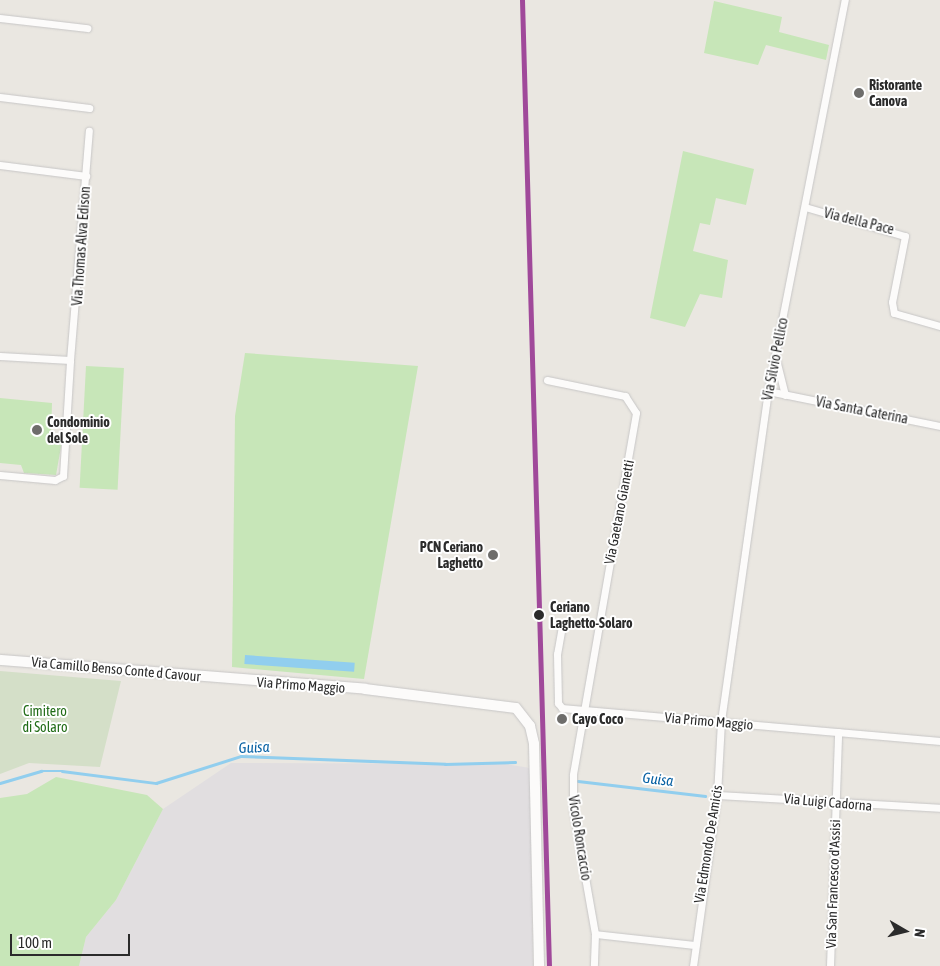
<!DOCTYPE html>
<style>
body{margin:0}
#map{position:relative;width:940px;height:966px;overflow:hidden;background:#eae7e1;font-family:"Asap Condensed",sans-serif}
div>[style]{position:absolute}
.industrial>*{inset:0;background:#e1dee0}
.green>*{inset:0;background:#c7e6b8;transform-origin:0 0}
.cemetery>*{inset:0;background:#d4dfc8}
.water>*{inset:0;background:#91ceee;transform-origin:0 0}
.stream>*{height:2.5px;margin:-1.25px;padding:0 1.25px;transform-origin:1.25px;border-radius:1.25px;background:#91ceee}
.roads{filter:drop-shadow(0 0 1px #c7c6c6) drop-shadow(0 0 1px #c7c6c6)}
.street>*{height:7px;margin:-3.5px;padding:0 3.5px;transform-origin:3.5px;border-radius:3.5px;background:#fcfbfa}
.secondary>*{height:10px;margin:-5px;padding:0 5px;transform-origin:5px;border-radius:5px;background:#fcfbfa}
.rail-1>*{height:5px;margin:-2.5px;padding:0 2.5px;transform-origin:2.5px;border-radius:2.5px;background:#a0499a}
.dots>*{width:14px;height:14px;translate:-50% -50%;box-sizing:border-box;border:2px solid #fff;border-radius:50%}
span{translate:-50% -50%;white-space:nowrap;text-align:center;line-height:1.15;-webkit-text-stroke:4px #fff;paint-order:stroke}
.poi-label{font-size:14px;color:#2b2b2b;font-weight:700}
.left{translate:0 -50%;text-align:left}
.right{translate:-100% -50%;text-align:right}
.street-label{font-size:14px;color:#2b2b2b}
.stop-label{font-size:14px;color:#2b2b2b;font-weight:700}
.park-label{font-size:14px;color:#216c17}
.water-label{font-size:15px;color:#0760a3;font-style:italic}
.north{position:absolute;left:880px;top:906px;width:50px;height:50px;-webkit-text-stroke:4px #fff;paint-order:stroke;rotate:98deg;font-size:14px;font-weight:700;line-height:20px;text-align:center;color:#2b2b2b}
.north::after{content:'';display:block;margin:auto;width:18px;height:22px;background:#2b2b2b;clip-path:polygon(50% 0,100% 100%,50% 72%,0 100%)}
.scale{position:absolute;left:10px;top:934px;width:120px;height:22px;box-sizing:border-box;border:2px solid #2b2b2b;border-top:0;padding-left:6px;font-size:15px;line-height:18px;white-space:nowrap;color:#2b2b2b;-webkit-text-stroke:4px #fff;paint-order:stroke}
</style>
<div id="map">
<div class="industrial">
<i style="clip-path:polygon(231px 763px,505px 764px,530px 768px,533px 966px,79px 966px,86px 937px,116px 900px,163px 809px)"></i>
</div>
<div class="green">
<i style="clip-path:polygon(714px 1px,782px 17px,779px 32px,829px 45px,826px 60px,766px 45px,758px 65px,704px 53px)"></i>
<i style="clip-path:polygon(683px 151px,754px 169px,746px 205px,716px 198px,710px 225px,700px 223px,693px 251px,728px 260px,722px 298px,700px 294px,685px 327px,650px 318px)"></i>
<i style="clip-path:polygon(245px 353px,418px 366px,364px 679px,232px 667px,235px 416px)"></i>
<i style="left:86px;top:366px;width:38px;height:122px;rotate:3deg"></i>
<i style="clip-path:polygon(0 398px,52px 403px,51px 437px,62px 441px,56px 475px,24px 473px,21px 465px,0 463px)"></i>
<i style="clip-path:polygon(56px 777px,147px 795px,163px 809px,116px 900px,86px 937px,79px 966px,0 966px,0 798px,27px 794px)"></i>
</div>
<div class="cemetery">
<i style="clip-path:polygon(0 671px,121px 681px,100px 767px,29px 763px,0 774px)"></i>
</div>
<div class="water">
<i style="left:245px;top:655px;width:110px;height:9px;rotate:4deg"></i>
</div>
<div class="stream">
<i style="left:578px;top:781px;width:128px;rotate:6.7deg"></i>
<i style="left:0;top:783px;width:43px;rotate:-16.3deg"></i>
<i style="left:41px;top:771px;width:21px"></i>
<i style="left:62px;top:771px;width:95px;rotate:7.3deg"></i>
<i style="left:156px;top:783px;width:89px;rotate:-17.6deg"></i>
<i style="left:241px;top:756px;width:204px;rotate:2.2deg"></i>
<i style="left:445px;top:764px;width:70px;rotate:-1.6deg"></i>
</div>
<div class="roads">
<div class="street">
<i style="left:0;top:18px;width:88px;rotate:6.6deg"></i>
<i style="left:0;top:97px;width:90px;rotate:7deg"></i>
<i style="left:0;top:165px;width:87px;rotate:7.3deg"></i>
<i style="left:805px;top:207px;width:104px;rotate:16.2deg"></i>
<i style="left:905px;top:236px;width:67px;rotate:101.1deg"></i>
<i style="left:892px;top:302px;width:11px;rotate:80deg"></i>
<i style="left:894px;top:313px;width:48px;rotate:15.8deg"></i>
<i style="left:0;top:356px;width:70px;rotate:3.3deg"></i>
<i style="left:776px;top:359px;width:37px;rotate:76deg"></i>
<i style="left:70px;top:360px;width:230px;rotate:-85.3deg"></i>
<i style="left:547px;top:380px;width:80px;rotate:11.6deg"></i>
<i style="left:625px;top:396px;width:20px;rotate:57deg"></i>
<i style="left:636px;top:413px;width:367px;rotate:99.9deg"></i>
<i style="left:573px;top:775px;width:34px;rotate:90deg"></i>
<i style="left:573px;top:809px;width:127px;rotate:80deg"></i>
<i style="left:595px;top:934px;width:32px;rotate:92deg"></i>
<i style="left:768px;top:391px;width:176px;rotate:11.5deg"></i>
<i style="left:0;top:475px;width:55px;rotate:5.2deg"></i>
<i style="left:55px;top:480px;width:9px;rotate:-27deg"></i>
<i style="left:63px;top:476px;width:116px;rotate:-86.5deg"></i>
<i style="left:562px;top:626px;width:28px;rotate:100deg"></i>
<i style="left:557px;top:654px;width:49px;rotate:88.8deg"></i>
<i style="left:558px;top:703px;width:6px;rotate:51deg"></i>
<i style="left:562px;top:708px;width:379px;rotate:5deg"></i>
<i style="left:717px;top:795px;width:223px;rotate:3.3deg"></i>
<i style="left:595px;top:934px;width:101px;rotate:6.3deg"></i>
<i style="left:693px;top:966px;width:173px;rotate:-82deg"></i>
<i style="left:717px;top:795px;width:74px;rotate:-86.9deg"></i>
<i style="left:721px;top:721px;width:333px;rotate:-81.9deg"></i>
<i style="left:768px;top:391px;width:399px;rotate:-78.9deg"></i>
<i style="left:830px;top:966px;width:234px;rotate:-88deg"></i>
</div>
<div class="secondary">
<i style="left:0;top:660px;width:366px;rotate:4.5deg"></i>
<i style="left:365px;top:689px;width:152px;rotate:7.2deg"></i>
<i style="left:516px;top:708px;width:23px;rotate:52deg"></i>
<i style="left:530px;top:726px;width:18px;rotate:77deg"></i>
<i style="left:534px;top:744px;width:222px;rotate:88.7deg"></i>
</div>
</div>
<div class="rail-1">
<i style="left:522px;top:0;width:966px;rotate:88.4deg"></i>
</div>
<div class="dots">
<i style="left:859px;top:93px;background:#6e6d6b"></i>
<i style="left:37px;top:430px;background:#6e6d6b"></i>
<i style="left:493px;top:555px;background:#6e6d6b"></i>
<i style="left:539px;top:615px;background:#2b2b2b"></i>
<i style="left:562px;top:719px;background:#6e6d6b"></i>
</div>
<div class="poi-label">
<span class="left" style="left:869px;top:93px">Ristorante<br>Canova</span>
<span class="left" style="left:47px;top:430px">Condominio<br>del Sole</span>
<span class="right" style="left:483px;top:555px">PCN Ceriano<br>Laghetto</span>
<span class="left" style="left:572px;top:719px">Cayo Coco</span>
</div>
<div class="street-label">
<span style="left:859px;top:221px;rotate:14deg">Via della Pace</span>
<span style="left:81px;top:246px;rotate:-86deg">Via Thomas Alva Edison</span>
<span style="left:775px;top:359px;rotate:-79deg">Via Silvio Pellico</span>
<span style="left:862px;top:410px;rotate:11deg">Via Santa Caterina</span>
<span style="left:619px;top:512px;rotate:-79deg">Via Gaetano Gianetti</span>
<span style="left:116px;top:669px;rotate:5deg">Via Camillo Benso Conte d Cavour</span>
<span style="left:301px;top:685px;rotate:4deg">Via Primo Maggio</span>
<span style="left:709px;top:721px;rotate:5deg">Via Primo Maggio</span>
<span style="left:828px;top:802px;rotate:5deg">Via Luigi Cadorna</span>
<span style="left:580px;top:838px;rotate:81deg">Vicolo Roncaccio</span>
<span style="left:708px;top:844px;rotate:-81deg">Via Edmondo De Amicis</span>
<span style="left:833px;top:884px;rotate:-88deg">Via San Francesco d'Assisi</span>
</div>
<div class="stop-label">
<span class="left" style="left:550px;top:615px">Ceriano<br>Laghetto-Solaro</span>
</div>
<div class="park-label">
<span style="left:45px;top:719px">Cimitero<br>di Solaro</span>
</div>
<div class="water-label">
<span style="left:254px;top:747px;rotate:-2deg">Guisa</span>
<span style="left:658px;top:779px;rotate:7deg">Guisa</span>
</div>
<div class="north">N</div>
<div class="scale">100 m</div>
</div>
